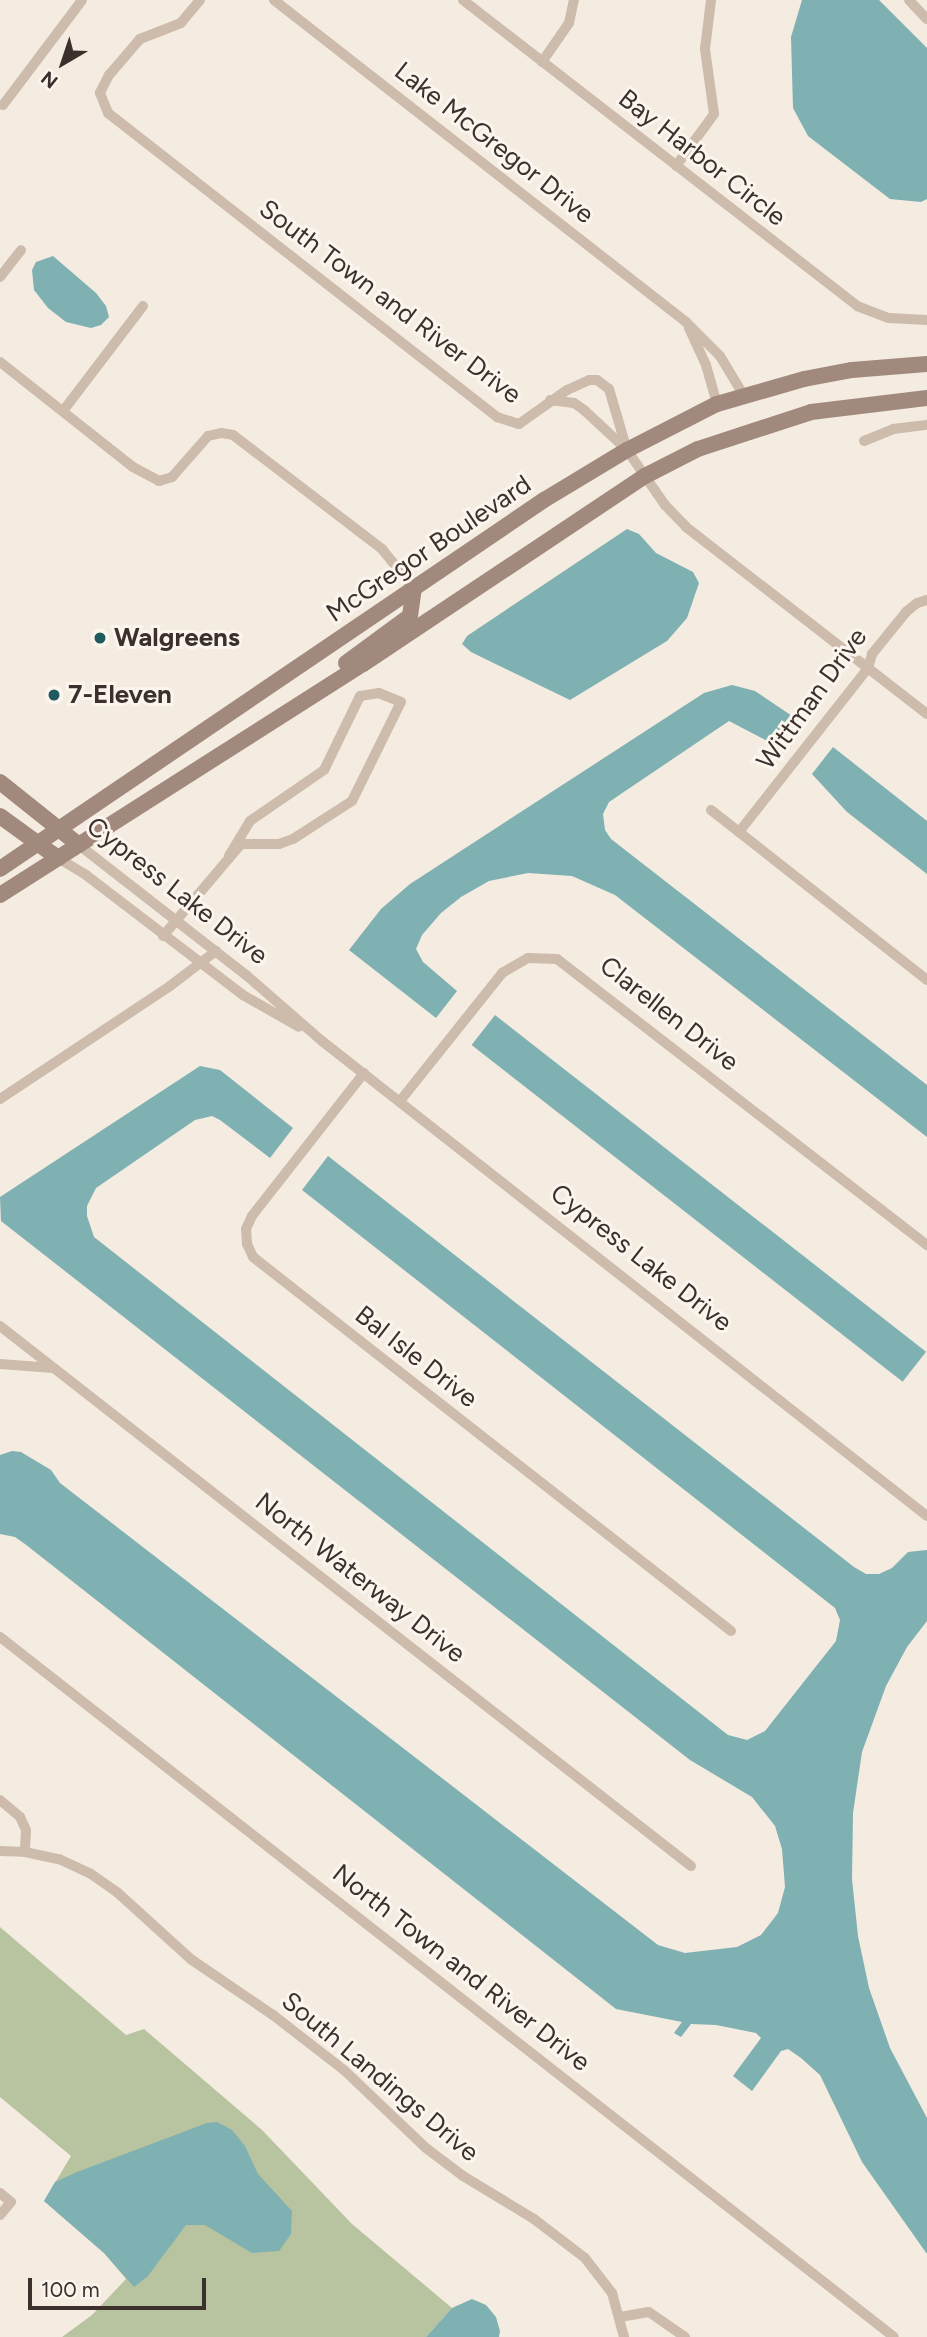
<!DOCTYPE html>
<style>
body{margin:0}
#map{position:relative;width:927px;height:2337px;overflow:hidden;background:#f4ebe1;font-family:Figtree,sans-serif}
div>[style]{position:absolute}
.green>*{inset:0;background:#b8c4a0}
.water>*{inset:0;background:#7fb0b2;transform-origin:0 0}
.minor>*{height:10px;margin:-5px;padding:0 5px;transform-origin:5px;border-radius:5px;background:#cdbbac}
.secondary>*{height:16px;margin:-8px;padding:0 8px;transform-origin:8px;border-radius:8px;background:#a18a7d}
.dots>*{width:19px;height:19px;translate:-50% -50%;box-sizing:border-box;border:4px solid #fbf5ee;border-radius:50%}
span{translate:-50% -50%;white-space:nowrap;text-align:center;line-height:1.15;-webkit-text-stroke:6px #fbf5ee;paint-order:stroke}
.street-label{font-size:26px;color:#3b302b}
.poi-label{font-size:26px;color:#3b302b;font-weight:700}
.left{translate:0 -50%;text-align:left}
.north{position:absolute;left:28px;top:28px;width:70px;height:70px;-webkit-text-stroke:5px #fbf5ee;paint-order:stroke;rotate:219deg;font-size:19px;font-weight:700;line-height:28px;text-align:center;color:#3b302b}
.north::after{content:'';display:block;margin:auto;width:24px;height:32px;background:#3b302b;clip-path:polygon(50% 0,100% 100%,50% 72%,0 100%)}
.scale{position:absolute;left:28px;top:2278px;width:178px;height:32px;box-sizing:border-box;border:4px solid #3b302b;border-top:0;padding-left:9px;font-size:21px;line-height:24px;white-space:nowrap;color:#3b302b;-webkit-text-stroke:5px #fbf5ee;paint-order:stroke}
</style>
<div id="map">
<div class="green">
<i style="clip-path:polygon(0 1927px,126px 2035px,144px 2029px,262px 2130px,352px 2224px,452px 2308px,426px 2337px,62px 2337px,92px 2315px,126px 2279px,104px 2253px,44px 2201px,71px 2156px,0 2097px)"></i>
</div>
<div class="water">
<i style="clip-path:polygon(802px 0,879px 0,927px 48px,927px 199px,921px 202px,890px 199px,808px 136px,793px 108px,791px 37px)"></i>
<i style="clip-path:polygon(53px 256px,96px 293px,106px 306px,109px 317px,101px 325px,91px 328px,66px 322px,48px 308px,34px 290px,32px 270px,36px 262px)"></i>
<i style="clip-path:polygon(627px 529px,639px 534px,656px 553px,693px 572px,699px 583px,687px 618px,667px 641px,570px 700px,471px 652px,462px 644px,467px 636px)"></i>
<i style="clip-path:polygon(732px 685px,755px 691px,798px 720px,777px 746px,729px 721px,609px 802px,603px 814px,605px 830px,611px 839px,927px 1085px,927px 1137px,615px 895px,572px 876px,528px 873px,489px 881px,461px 897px,441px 913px,422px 935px,416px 949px,423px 962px,457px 991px,436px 1018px,349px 950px,381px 909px,410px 884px,704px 693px)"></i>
<i style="clip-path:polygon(833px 747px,927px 821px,927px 874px,847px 812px,812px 774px)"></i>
<i style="left:495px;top:1015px;width:547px;height:38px;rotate:38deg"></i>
<i style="clip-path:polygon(200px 1066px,220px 1070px,293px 1128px,270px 1158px,220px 1120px,212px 1116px,195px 1120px,96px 1188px,87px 1206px,87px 1216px,94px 1237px,728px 1735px,747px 1740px,765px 1731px,836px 1641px,840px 1620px,835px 1608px,302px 1190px,328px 1156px,854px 1567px,866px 1574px,879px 1574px,892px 1568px,908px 1552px,927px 1550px,927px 1621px,907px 1647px,886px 1686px,862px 1752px,853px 1813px,852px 1879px,858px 1936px,869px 1988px,890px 2048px,927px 2118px,927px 2254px,862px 2162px,820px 2075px,801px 2058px,788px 2049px,781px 2051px,752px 2091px,733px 2076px,761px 2038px,756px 2033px,716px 2025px,691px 2024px,681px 2037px,674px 2033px,682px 2022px,616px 2009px,25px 1544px,15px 1537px,0 1534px,0 1455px,12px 1451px,21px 1452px,51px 1470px,60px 1483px,658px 1945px,685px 1953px,737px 1947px,761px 1935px,778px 1913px,785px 1887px,782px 1849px,775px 1826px,752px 1797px,690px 1760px,1px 1221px,0 1197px)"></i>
<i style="clip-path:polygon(217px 2122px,232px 2130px,245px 2146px,258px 2174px,292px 2211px,291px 2234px,279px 2251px,252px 2253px,205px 2225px,186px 2225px,148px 2276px,134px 2287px,104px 2253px,44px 2201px,55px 2182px,77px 2172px,207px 2123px)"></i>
<i style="clip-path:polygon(472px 2299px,486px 2305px,496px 2317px,500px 2331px,499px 2337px,426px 2337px,452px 2308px)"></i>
</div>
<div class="minor">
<i style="left:200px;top:0;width:30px;rotate:130deg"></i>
<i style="left:181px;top:23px;width:44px;rotate:158.7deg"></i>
<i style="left:140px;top:39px;width:48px;rotate:130.7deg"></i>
<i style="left:109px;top:75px;width:20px;rotate:117deg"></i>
<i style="left:100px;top:93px;width:22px;rotate:68deg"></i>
<i style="left:108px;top:113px;width:494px;rotate:38deg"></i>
<i style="left:497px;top:417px;width:23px;rotate:18deg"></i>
<i style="left:519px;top:424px;width:59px;rotate:-35.3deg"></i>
<i style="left:567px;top:390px;width:24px;rotate:-24deg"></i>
<i style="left:589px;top:380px;width:8px"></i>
<i style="left:597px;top:380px;width:15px;rotate:37deg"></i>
<i style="left:609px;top:389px;width:64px;rotate:73.6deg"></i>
<i style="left:274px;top:0;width:523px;rotate:38.01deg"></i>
<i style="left:686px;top:322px;width:48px;rotate:45deg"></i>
<i style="left:720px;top:356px;width:47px;rotate:59deg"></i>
<i style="left:463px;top:0;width:499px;rotate:37.8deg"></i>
<i style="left:857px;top:306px;width:34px;rotate:21deg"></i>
<i style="left:889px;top:318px;width:38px;rotate:3deg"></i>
<i style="left:909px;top:0;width:26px;rotate:47deg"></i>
<i style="left:542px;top:62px;width:47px;rotate:-55.3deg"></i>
<i style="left:569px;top:23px;width:24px;rotate:-78deg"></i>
<i style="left:3px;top:105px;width:131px;rotate:-53deg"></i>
<i style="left:676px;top:166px;width:64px;rotate:-53.8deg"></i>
<i style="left:714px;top:114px;width:66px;rotate:-97.9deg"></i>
<i style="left:705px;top:49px;width:49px;rotate:-83deg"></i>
<i style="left:0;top:277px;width:34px;rotate:-52deg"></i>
<i style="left:689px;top:328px;width:41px;rotate:65.3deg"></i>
<i style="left:706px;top:365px;width:41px;rotate:74.2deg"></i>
<i style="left:0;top:362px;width:169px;rotate:38.3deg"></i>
<i style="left:133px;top:467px;width:30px;rotate:28deg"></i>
<i style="left:159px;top:481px;width:14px;rotate:-17deg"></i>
<i style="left:172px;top:477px;width:55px;rotate:-48.7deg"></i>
<i style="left:208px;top:436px;width:13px;rotate:-13deg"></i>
<i style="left:221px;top:433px;width:12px;rotate:9deg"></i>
<i style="left:233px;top:435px;width:188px;rotate:37.4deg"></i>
<i style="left:382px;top:549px;width:51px;rotate:51.3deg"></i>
<i style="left:550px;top:400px;width:24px;rotate:7deg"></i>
<i style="left:574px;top:403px;width:12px;rotate:35deg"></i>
<i style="left:584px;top:410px;width:59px;rotate:42.9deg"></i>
<i style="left:627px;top:450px;width:67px;rotate:55.4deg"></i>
<i style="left:665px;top:505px;width:30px;rotate:46deg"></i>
<i style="left:686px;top:527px;width:305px;rotate:37.8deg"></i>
<i style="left:63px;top:411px;width:132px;rotate:-52.7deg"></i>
<i style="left:864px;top:441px;width:31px;rotate:-22deg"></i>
<i style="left:893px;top:429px;width:34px;rotate:-7deg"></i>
<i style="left:711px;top:810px;width:275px;rotate:38.2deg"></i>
<i style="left:739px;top:832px;width:209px;rotate:-51.8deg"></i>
<i style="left:868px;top:668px;width:15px;rotate:-74deg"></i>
<i style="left:872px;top:654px;width:54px;rotate:-51deg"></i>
<i style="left:906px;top:612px;width:14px;rotate:-39deg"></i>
<i style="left:917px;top:603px;width:10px;rotate:-17deg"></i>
<i style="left:79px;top:845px;width:212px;rotate:37.9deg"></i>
<i style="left:246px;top:975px;width:101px;rotate:41deg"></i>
<i style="left:322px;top:1041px;width:769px;rotate:38.14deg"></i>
<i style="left:58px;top:858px;width:33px;rotate:31deg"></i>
<i style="left:86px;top:875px;width:198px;rotate:37.4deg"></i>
<i style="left:243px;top:995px;width:64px;rotate:29.7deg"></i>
<i style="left:163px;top:936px;width:121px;rotate:-49.7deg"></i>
<i style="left:241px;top:844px;width:38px"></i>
<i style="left:279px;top:844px;width:15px;rotate:-20deg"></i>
<i style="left:293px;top:839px;width:70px;rotate:-32.8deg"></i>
<i style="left:352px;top:801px;width:110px;rotate:-63.7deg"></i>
<i style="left:401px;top:702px;width:24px;rotate:-158deg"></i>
<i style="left:379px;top:693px;width:19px;rotate:171deg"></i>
<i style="left:360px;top:696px;width:82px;rotate:115.9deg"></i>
<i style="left:324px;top:770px;width:90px;rotate:145.4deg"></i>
<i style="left:250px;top:821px;width:41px;rotate:121deg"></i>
<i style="left:364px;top:1073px;width:182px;rotate:128.1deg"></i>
<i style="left:252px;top:1216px;width:14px;rotate:115deg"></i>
<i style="left:246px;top:1229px;width:15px;rotate:86deg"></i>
<i style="left:247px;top:1244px;width:14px;rotate:65deg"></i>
<i style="left:253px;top:1257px;width:607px;rotate:38.04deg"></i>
<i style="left:0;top:1099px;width:204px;rotate:-33.6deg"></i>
<i style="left:170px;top:986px;width:58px;rotate:-37.3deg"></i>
<i style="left:400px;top:1101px;width:164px;rotate:-51.4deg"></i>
<i style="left:502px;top:973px;width:30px;rotate:-30deg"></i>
<i style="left:528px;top:958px;width:29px;rotate:2deg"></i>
<i style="left:557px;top:959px;width:468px;rotate:37.7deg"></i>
<i style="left:0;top:1326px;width:877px;rotate:38.01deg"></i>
<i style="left:0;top:1364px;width:53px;rotate:4.3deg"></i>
<i style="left:0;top:1637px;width:1135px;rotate:38.06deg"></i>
<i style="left:0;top:1800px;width:26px;rotate:40deg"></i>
<i style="left:20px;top:1817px;width:14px;rotate:65deg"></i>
<i style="left:26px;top:1830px;width:22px;rotate:93deg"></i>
<i style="left:0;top:1851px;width:25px;rotate:2deg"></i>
<i style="left:25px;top:1852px;width:35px;rotate:12deg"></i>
<i style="left:59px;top:1859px;width:35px;rotate:25deg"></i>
<i style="left:91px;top:1874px;width:33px;rotate:35deg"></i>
<i style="left:118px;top:1893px;width:100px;rotate:42.2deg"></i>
<i style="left:192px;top:1960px;width:98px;rotate:34.2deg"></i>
<i style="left:273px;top:2015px;width:90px;rotate:37.8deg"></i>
<i style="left:344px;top:2070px;width:113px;rotate:43.6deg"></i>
<i style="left:426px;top:2148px;width:46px;rotate:37.1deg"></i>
<i style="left:463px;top:2176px;width:83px;rotate:31.2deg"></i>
<i style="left:534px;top:2219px;width:64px;rotate:37.4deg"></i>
<i style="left:585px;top:2258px;width:44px;rotate:52.4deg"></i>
<i style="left:612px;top:2293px;width:46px;rotate:74.7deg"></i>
<i style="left:0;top:2193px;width:14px;rotate:39deg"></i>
<i style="left:11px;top:2202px;width:17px;rotate:130deg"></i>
<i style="left:620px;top:2317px;width:29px;rotate:-10deg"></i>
<i style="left:649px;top:2312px;width:44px;rotate:34.8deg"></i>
</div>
<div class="secondary">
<i style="left:346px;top:663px;width:79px;rotate:-36.3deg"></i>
<i style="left:410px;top:616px;width:27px;rotate:-82deg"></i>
<i style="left:0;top:782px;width:101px;rotate:38.6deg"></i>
<i style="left:0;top:816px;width:72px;rotate:35.9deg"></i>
<i style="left:0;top:869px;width:657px;rotate:-34.15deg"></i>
<i style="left:544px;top:500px;width:97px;rotate:-31.1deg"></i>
<i style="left:627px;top:450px;width:101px;rotate:-27.1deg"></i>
<i style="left:717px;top:404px;width:91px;rotate:-16deg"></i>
<i style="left:804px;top:379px;width:49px;rotate:-10.6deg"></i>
<i style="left:852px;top:370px;width:75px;rotate:-4.6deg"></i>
<i style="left:0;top:895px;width:430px;rotate:-32.5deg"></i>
<i style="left:363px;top:664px;width:339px;rotate:-33.7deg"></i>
<i style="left:645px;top:476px;width:59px;rotate:-27deg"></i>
<i style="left:698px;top:449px;width:119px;rotate:-18.1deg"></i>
<i style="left:811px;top:412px;width:117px;rotate:-6.9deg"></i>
</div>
<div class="dots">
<i style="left:100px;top:638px;background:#1f5a5e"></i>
<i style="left:54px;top:695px;background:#1f5a5e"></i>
</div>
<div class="street-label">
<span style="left:494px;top:143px;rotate:38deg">Lake McGregor Drive</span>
<span style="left:702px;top:158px;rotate:38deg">Bay Harbor Circle</span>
<span style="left:390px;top:302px;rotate:37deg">South Town and River Drive</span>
<span style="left:429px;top:549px;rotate:-34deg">McGregor Boulevard</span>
<span style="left:812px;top:699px;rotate:-54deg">Wittman Drive</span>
<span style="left:177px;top:891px;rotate:38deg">Cypress Lake Drive</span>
<span style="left:669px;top:1014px;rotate:38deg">Clarellen Drive</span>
<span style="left:641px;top:1258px;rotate:38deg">Cypress Lake Drive</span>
<span style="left:416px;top:1357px;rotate:38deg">Bal Isle Drive</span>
<span style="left:360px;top:1578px;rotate:38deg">North Waterway Drive</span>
<span style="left:461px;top:1968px;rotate:38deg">North Town and River Drive</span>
<span style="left:380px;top:2077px;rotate:40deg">South Landings Drive</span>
</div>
<div class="poi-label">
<span class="left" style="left:114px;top:638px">Walgreens</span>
<span class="left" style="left:68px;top:695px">7-Eleven</span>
</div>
<div class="north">N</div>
<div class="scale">100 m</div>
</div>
